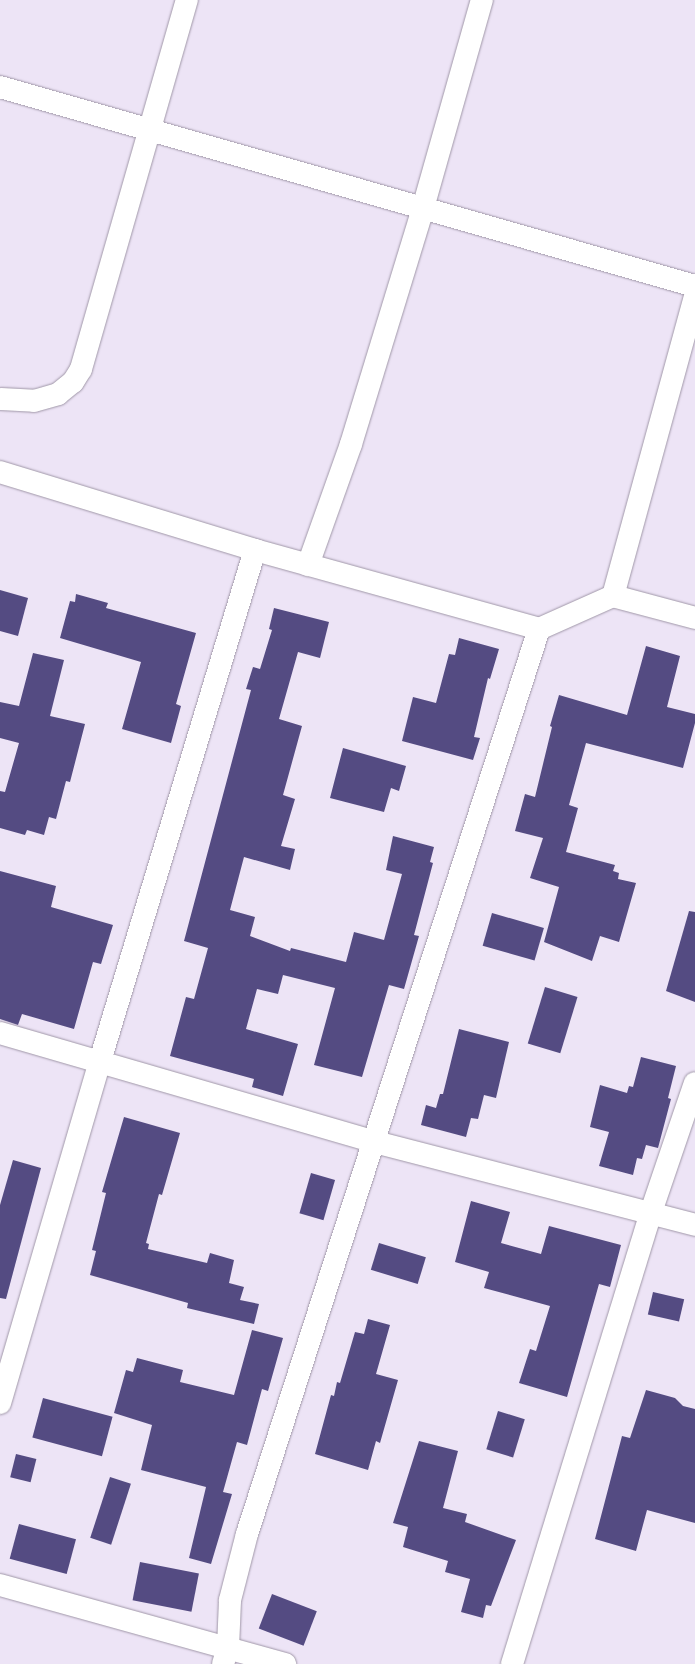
<!DOCTYPE html>
<style>
body{margin:0}
#map{position:relative;width:695px;height:1664px;overflow:hidden;background:#ede4f6;font-family:"Libre Baskerville",serif}
div>[style]{position:absolute}
.building>*{inset:0;background:#544b82;transform-origin:0 0}
.roads{filter:drop-shadow(0 0 1px #a097a8) drop-shadow(0 0 1px #a097a8)}
.minor>*{height:22px;margin:-11px;padding:0 11px;transform-origin:11px;border-radius:11px;background:#fff}
span{translate:-50% -50%;white-space:nowrap;text-align:center;line-height:1.15;-webkit-text-stroke:4px #fff;paint-order:stroke}
</style>
<div id="map">
<div class="building">
<i style="clip-path:polygon(0 590px,28px 598px,18px 636px,0 631px)"></i>
<i style="clip-path:polygon(76px 594px,108px 603px,106px 608px,196px 633px,176px 704px,181px 706px,171px 743px,122px 729px,141px 662px,60px 638px,70px 601px,75px 602px)"></i>
<i style="clip-path:polygon(274px 608px,329px 622px,320px 658px,298px 652px,279px 719px,302px 726px,283px 795px,295px 799px,281px 846px,295px 849px,290px 870px,244px 857px,230px 910px,255px 917px,250px 936px,290px 951px,291px 948px,346px 962px,354px 932px,384px 940px,402px 874px,386px 870px,393px 836px,434px 847px,430px 862px,433px 863px,414px 935px,419px 936px,404px 989px,389px 985px,362px 1077px,314px 1065px,335px 988px,283px 975px,278px 994px,257px 989px,246px 1029px,298px 1044px,283px 1096px,252px 1087px,254px 1079px,170px 1056px,186px 997px,194px 999px,208px 948px,184px 941px,251px 690px,246px 689px,253px 667px,260px 669px,272px 630px,269px 629px)"></i>
<i style="clip-path:polygon(459px 638px,499px 649px,490px 679px,488px 678px,474px 737px,480px 738px,473px 760px,402px 741px,413px 697px,436px 703px,449px 654px,455px 655px)"></i>
<i style="clip-path:polygon(646px 646px,680px 656px,667px 707px,695px 714px,695px 723px,683px 768px,586px 743px,569px 805px,578px 808px,566px 852px,615px 865px,613px 871px,619px 873px,618px 879px,636px 883px,619px 942px,600px 936px,592px 961px,544px 942px,559px 887px,530px 878px,543px 838px,515px 831px,525px 794px,535px 797px,552px 727px,550px 726px,559px 695px,627px 715px)"></i>
<i style="clip-path:polygon(33px 653px,64px 660px,50px 716px,85px 724px,70px 782px,66px 781px,56px 819px,49px 817px,44px 835px,27px 830px,25px 835px,0 828px,0 791px,5px 792px,19px 743px,0 738px,0 702px,19px 706px)"></i>
<i style="clip-path:polygon(343px 748px,406px 766px,399px 791px,391px 788px,384px 812px,330px 798px)"></i>
<i style="clip-path:polygon(0 871px,56px 886px,51px 907px,113px 925px,101px 964px,93px 962px,74px 1029px,22px 1014px,18px 1025px,0 1019px)"></i>
<i style="clip-path:polygon(689px 911px,695px 912px,695px 1002px,666px 991px)"></i>
<i style="left:492px;top:913px;width:54px;height:34px;rotate:16deg"></i>
<i style="left:545px;top:987px;width:34px;height:59px;rotate:17deg"></i>
<i style="clip-path:polygon(459px 1029px,509px 1042px,496px 1098px,484px 1095px,478px 1119px,471px 1118px,466px 1137px,421px 1125px,426px 1105px,436px 1108px,440px 1094px,443px 1094px)"></i>
<i style="clip-path:polygon(641px 1057px,676px 1066px,668px 1098px,671px 1099px,658px 1148px,646px 1145px,642px 1159px,637px 1158px,633px 1175px,599px 1166px,609px 1132px,590px 1127px,600px 1085px,627px 1093px,629px 1086px,633px 1087px)"></i>
<i style="clip-path:polygon(124px 1117px,180px 1133px,162px 1195px,159px 1194px,146px 1243px,149px 1244px,148px 1249px,207px 1263px,210px 1253px,234px 1260px,229px 1283px,244px 1287px,240px 1300px,259px 1304px,254px 1324px,187px 1308px,188px 1303px,90px 1275px,96px 1251px,92px 1250px,106px 1193px,102px 1192px)"></i>
<i style="clip-path:polygon(13px 1160px,41px 1168px,6px 1299px,0 1298px,0 1205px)"></i>
<i style="left:311px;top:1173px;width:25px;height:42px;rotate:16deg"></i>
<i style="clip-path:polygon(471px 1201px,510px 1212px,501px 1243px,541px 1254px,549px 1226px,621px 1245px,610px 1287px,599px 1284px,567px 1397px,519px 1383px,530px 1349px,536px 1351px,550px 1306px,484px 1288px,489px 1272px,455px 1262px)"></i>
<i style="left:379px;top:1243px;width:49px;height:28px;rotate:17deg"></i>
<i style="left:653px;top:1292px;width:32px;height:23px;rotate:13deg"></i>
<i style="clip-path:polygon(368px 1319px,390px 1325px,376px 1374px,398px 1380px,380px 1443px,376px 1441px,368px 1470px,315px 1454px,331px 1395px,334px 1396px,337px 1382px,340px 1383px,355px 1332px,364px 1334px)"></i>
<i style="clip-path:polygon(252px 1330px,283px 1338px,268px 1391px,262px 1389px,247px 1445px,237px 1442px,223px 1492px,232px 1494px,211px 1564px,189px 1558px,206px 1487px,141px 1470px,152px 1425px,114px 1413px,126px 1370px,133px 1372px,137px 1358px,183px 1370px,180px 1382px,234px 1395px)"></i>
<i style="clip-path:polygon(646px 1390px,675px 1398px,683px 1406px,695px 1409px,695px 1523px,647px 1510px,636px 1551px,595px 1539px,622px 1436px,630px 1438px)"></i>
<i style="left:43px;top:1398px;width:72px;height:41px;rotate:15deg"></i>
<i style="left:498px;top:1411px;width:28px;height:40px;rotate:17deg"></i>
<i style="clip-path:polygon(419px 1441px,458px 1451px,443px 1508px,467px 1514px,465px 1522px,516px 1540px,491px 1606px,486px 1605px,483px 1618px,461px 1612px,470px 1579px,445px 1572px,448px 1561px,403px 1547px,408px 1527px,393px 1523px)"></i>
<i style="left:16px;top:1454px;width:21px;height:24px;rotate:14deg"></i>
<i style="left:110px;top:1477px;width:22px;height:64px;rotate:18deg"></i>
<i style="left:19px;top:1524px;width:59px;height:36px;rotate:15deg"></i>
<i style="left:140px;top:1562px;width:60px;height:39px;rotate:11deg"></i>
<i style="left:272px;top:1594px;width:48px;height:37px;rotate:21deg"></i>
</div>
<div class="roads">
<div class="minor">
<i style="left:0;top:87px;width:723px;rotate:15.98deg"></i>
<i style="left:1px;top:399px;width:33px;rotate:3deg"></i>
<i style="left:34px;top:401px;width:25px;rotate:-16deg"></i>
<i style="left:58px;top:394px;width:19px;rotate:-39deg"></i>
<i style="left:73px;top:382px;width:15px;rotate:-58deg"></i>
<i style="left:81px;top:369px;width:384px;rotate:-74deg"></i>
<i style="left:0;top:472px;width:267px;rotate:17deg"></i>
<i style="left:255px;top:550px;width:295px;rotate:15.5deg"></i>
<i style="left:539px;top:629px;width:81px;rotate:-24deg"></i>
<i style="left:613px;top:596px;width:85px;rotate:15deg"></i>
<i style="left:308px;top:565px;width:128px;rotate:-70.4deg"></i>
<i style="left:351px;top:444px;width:247px;rotate:-73deg"></i>
<i style="left:423px;top:208px;width:216px;rotate:-74.2deg"></i>
<i style="left:613px;top:596px;width:310px;rotate:-74.7deg"></i>
<i style="left:0;top:1033px;width:391px;rotate:16.2deg"></i>
<i style="left:375px;top:1142px;width:331px;rotate:14.5deg"></i>
<i style="left:0;top:1403px;width:356px;rotate:-73.7deg"></i>
<i style="left:100px;top:1061px;width:534px;rotate:-73.13deg"></i>
<i style="left:0;top:1585px;width:296px;rotate:15.5deg"></i>
<i style="left:223px;top:1664px;width:17px;rotate:-73deg"></i>
<i style="left:228px;top:1648px;width:48px;rotate:-87.6deg"></i>
<i style="left:230px;top:1600px;width:68px;rotate:-75.6deg"></i>
<i style="left:247px;top:1534px;width:951px;rotate:-72.12deg"></i>
<i style="left:512px;top:1664px;width:473px;rotate:-72.9deg"></i>
<i style="left:651px;top:1212px;width:136px;rotate:-71.2deg"></i>
</div>
</div>
</div>
